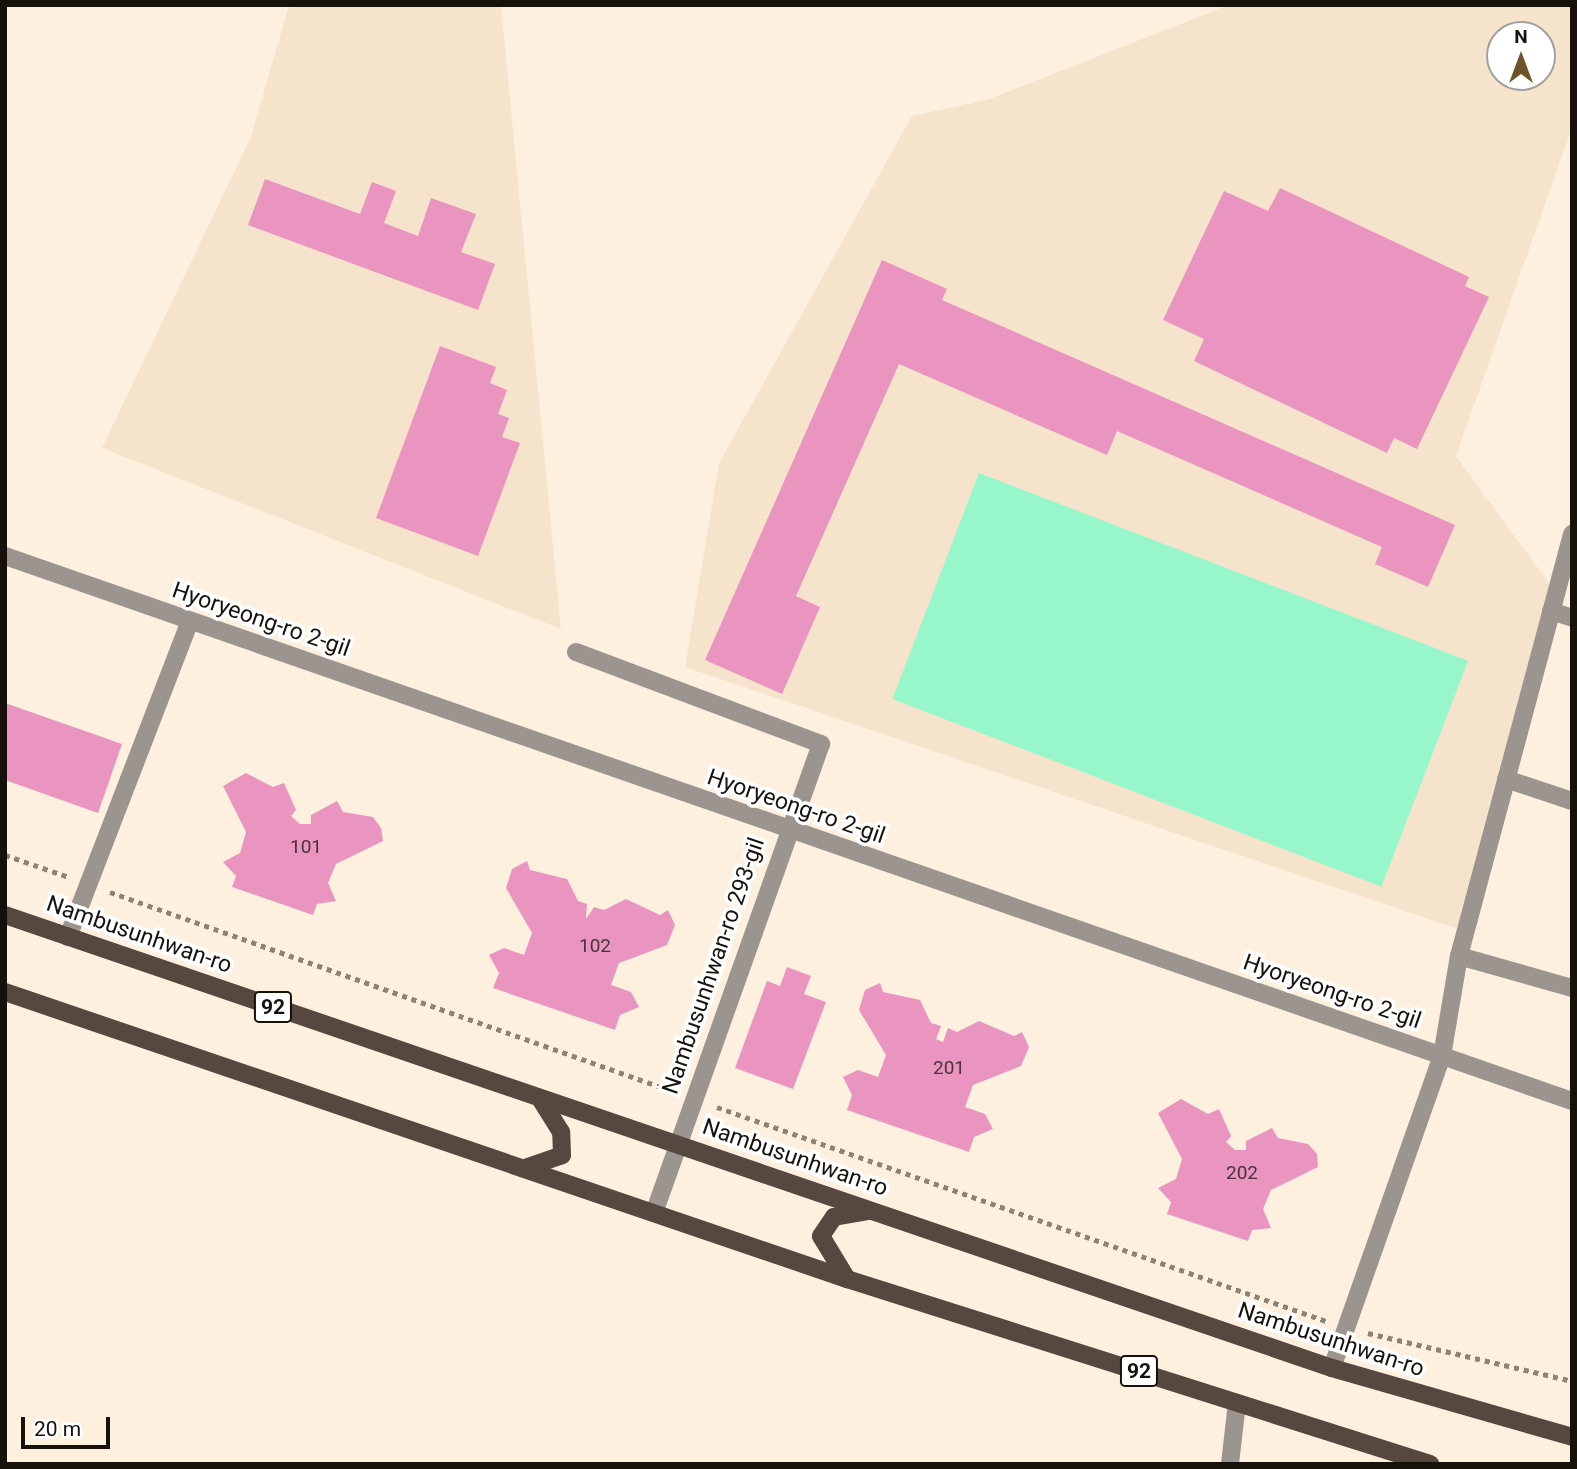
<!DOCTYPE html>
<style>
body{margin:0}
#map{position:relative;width:1577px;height:1469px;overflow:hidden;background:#fef0df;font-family:Roboto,sans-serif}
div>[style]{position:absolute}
.built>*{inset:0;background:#f6e3cc}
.green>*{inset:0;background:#98f7ca;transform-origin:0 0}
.building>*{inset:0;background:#e995c0}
.path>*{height:4.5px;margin-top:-2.25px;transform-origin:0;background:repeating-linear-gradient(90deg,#8c8377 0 5px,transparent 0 10px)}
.minor>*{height:18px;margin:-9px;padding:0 9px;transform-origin:9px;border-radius:9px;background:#9c948f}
.major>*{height:18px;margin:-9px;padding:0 9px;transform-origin:9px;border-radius:9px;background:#56483f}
span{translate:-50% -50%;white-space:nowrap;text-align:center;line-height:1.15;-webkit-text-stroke:7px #fff;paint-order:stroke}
.number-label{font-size:19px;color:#4b3238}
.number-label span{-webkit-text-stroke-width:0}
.shield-label span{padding:2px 5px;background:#fff;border:2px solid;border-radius:5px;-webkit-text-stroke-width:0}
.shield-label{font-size:21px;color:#16110b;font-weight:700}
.street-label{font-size:23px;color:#16110b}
.frame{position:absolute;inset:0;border:7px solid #16110b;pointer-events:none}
.north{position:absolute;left:1486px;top:21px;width:70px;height:70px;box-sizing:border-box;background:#fff;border:2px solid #a2a09d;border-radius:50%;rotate:0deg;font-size:19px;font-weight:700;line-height:28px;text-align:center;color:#16110b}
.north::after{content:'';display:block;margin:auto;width:24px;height:32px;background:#6d5425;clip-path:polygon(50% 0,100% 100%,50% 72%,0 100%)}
.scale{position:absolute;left:21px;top:1417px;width:89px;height:32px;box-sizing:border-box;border:4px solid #16110b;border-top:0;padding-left:9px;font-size:21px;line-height:24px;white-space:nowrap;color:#16110b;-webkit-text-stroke:5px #fff;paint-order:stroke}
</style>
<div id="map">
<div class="built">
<i style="clip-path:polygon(289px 5px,501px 5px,561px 629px,102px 448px,251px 137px)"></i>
<i style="clip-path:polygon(evenodd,1229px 5px,1572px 5px,1572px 128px,1456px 456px,1554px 590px,1458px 929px,685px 667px,719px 463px,912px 116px,987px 100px,1229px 5px,1500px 35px,1542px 35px,1542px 77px,1500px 77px,1500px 35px)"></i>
</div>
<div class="green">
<i style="left:979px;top:473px;width:524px;height:242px;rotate:21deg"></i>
</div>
<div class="building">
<i style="clip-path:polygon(265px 179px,360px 214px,372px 182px,396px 191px,384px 223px,418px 236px,431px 198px,476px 214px,461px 252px,495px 264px,478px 310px,248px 225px)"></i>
<i style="clip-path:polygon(1280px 188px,1469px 277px,1465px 286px,1489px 297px,1417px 449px,1394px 438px,1387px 453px,1194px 361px,1204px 339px,1163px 320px,1224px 191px,1268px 211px)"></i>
<i style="clip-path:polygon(882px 260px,947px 289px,942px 300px,1455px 525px,1428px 587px,1375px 564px,1382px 547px,1117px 431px,1107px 455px,899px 364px,796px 596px,820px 607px,782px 694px,705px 660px)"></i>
<i style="clip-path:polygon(440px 346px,496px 367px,490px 383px,507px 390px,498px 414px,509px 418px,502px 437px,520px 443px,478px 556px,376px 518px)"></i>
<i style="clip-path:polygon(5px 703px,122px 744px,98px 813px,5px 780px)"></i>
<i style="clip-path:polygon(246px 773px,273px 787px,284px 783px,296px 810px,291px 816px,300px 824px,311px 824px,311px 815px,337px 801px,343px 812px,373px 817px,381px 828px,383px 841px,336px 864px,328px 883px,336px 901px,317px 904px,313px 915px,232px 887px,236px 876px,223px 862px,240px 853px,246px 832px,223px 786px)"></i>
<i style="clip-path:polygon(527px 861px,530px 870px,567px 879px,578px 901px,587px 904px,586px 919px,594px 907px,604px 910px,626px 899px,660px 915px,668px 910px,675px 925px,667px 945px,619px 963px,611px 985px,631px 992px,639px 1007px,620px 1015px,615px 1030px,493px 988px,499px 973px,489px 955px,504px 948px,524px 955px,532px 933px,506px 888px,512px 869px)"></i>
<i style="clip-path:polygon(787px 967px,811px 976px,804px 994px,826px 1002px,793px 1089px,735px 1068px,767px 981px,780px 986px)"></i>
<i style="clip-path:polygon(880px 983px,883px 992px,920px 1000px,931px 1023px,941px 1026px,936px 1039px,943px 1042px,948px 1028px,957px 1032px,979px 1021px,1014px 1036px,1022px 1032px,1029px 1047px,1021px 1066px,973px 1085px,965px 1107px,985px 1114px,993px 1129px,974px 1137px,969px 1152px,847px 1110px,852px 1095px,843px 1077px,858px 1070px,878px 1077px,886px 1055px,859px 1010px,865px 990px)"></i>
<i style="clip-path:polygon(1181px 1099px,1208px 1114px,1219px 1109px,1231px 1136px,1226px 1142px,1235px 1150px,1246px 1150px,1246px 1141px,1272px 1128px,1278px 1138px,1308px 1144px,1317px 1154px,1318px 1167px,1271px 1190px,1263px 1209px,1271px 1228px,1252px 1230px,1248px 1241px,1167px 1214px,1171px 1202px,1158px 1188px,1176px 1179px,1182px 1159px,1158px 1113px)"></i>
</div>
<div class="path">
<i style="left:5px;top:855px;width:68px;rotate:19deg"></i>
<i style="left:110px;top:892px;width:596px;rotate:19.5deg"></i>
<i style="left:717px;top:1107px;width:646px;rotate:19.36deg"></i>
<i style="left:1368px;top:1333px;width:210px;rotate:13.2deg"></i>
</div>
<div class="minor">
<i style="left:5px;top:556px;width:1659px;rotate:19.18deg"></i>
<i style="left:1551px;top:611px;width:22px;rotate:18deg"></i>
<i style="left:576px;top:652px;width:262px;rotate:20.6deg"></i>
<i style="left:821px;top:744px;width:498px;rotate:109.6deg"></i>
<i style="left:1506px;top:779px;width:70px;rotate:18.4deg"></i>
<i style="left:68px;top:937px;width:339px;rotate:-68.9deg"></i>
<i style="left:1459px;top:956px;width:117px;rotate:15.8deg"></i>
<i style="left:1332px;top:1368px;width:331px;rotate:-70.6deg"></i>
<i style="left:1442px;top:1056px;width:101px;rotate:-80.4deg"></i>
<i style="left:1459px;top:956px;width:437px;rotate:-75deg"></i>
<i style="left:1230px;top:1464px;width:61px;rotate:-83.5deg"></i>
</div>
<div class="major">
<i style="left:5px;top:915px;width:1402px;rotate:18.85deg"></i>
<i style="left:1332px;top:1368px;width:250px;rotate:16deg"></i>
<i style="left:5px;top:992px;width:890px;rotate:18.82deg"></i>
<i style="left:847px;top:1279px;width:612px;rotate:17.61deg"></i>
<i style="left:525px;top:1168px;width:39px;rotate:-19deg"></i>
<i style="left:562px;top:1155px;width:23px;rotate:-92deg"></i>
<i style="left:561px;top:1132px;width:39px;rotate:-122deg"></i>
<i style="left:847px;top:1279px;width:50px;rotate:-121.2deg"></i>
<i style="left:821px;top:1236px;width:23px;rotate:-56deg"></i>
<i style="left:834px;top:1217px;width:34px;rotate:-10deg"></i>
</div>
<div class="number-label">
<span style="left:306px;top:847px">101</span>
<span style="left:595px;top:946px">102</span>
<span style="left:949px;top:1068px">201</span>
<span style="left:1242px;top:1173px">202</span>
</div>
<div class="shield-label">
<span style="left:273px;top:1007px">92</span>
<span style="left:1139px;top:1371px">92</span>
</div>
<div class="street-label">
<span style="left:261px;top:620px;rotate:19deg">Hyoryeong-ro 2-gil</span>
<span style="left:796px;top:807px;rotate:19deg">Hyoryeong-ro 2-gil</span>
<span style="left:139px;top:935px;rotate:19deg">Nambusunhwan-ro</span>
<span style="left:714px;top:966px;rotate:-71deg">Nambusunhwan-ro 293-gil</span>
<span style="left:1332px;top:992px;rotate:19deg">Hyoryeong-ro 2-gil</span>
<span style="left:795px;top:1158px;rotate:19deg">Nambusunhwan-ro</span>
<span style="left:1331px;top:1340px;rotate:18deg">Nambusunhwan-ro</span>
</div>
<div class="frame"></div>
<div class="north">N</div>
<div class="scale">20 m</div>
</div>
